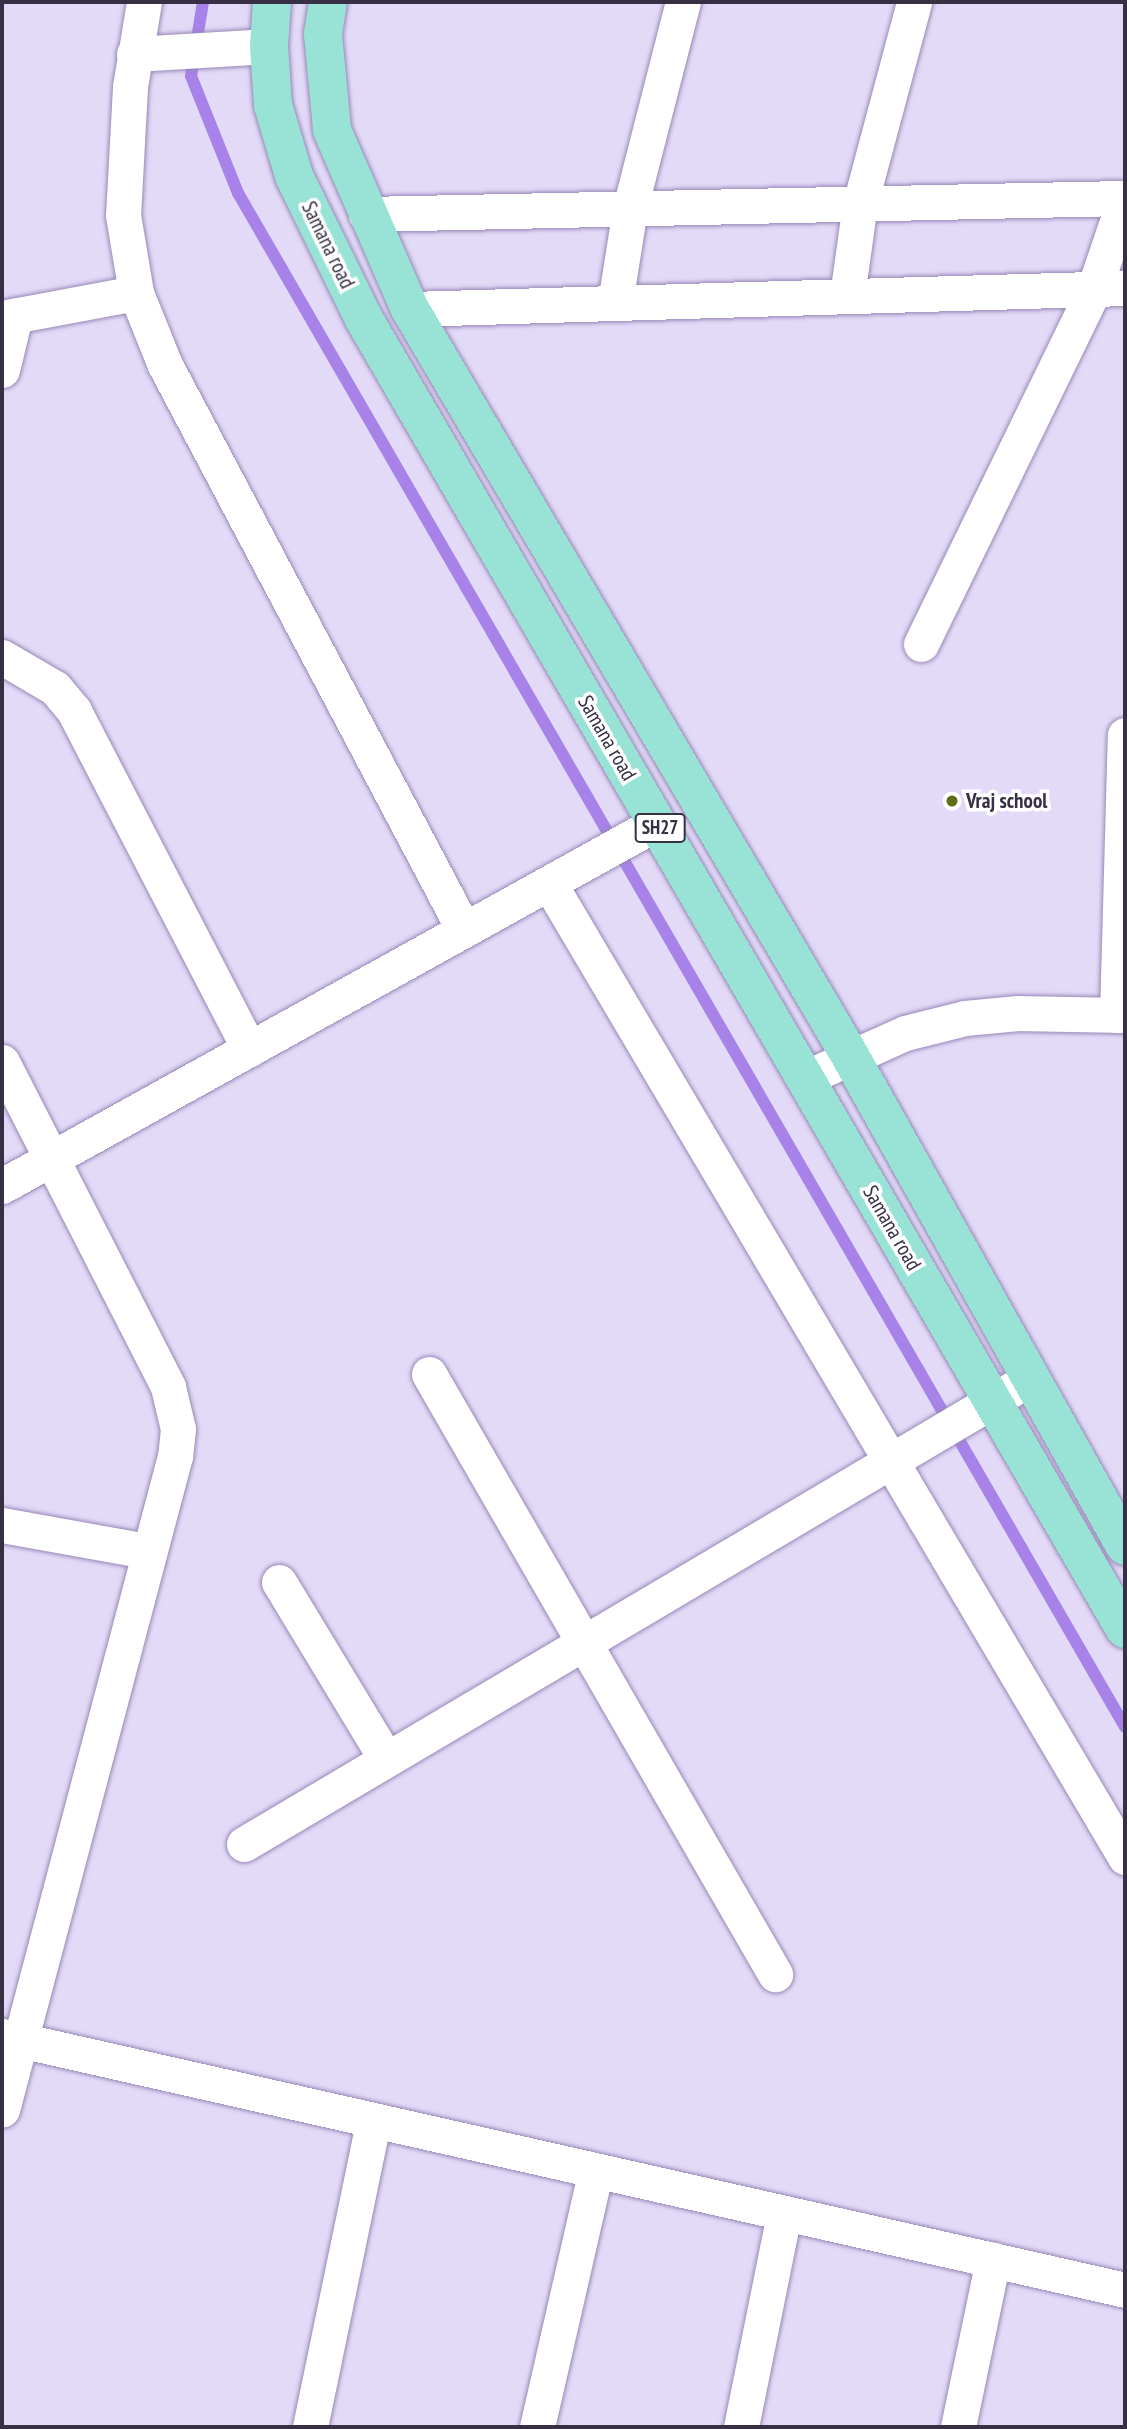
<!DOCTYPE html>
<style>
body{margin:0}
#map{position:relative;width:1127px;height:2429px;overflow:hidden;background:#e3daf8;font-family:"PT Sans Narrow",sans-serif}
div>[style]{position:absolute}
.stream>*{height:12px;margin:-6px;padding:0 6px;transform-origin:6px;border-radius:6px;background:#a782e9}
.roads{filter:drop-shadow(0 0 2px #9788b7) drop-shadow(0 0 2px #9788b7)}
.minor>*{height:35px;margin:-17.5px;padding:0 17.5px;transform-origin:17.5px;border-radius:17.5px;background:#fff}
.primary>*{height:38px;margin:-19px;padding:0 19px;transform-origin:19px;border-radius:19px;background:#98e3d6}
.dots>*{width:19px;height:19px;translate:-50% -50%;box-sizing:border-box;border:4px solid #fff;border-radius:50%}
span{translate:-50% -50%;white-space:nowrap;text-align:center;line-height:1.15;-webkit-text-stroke:7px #fff;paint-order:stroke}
.shield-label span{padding:2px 5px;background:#fff;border:2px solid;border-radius:5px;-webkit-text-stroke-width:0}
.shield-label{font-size:19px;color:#373044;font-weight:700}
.street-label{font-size:21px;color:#373044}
.poi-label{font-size:21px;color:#373044;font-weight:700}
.left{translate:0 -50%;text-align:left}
.frame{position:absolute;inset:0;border:4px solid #373044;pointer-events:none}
</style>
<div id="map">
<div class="stream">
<i style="left:203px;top:2px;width:75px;rotate:99.2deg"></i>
<i style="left:191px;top:76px;width:126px;rotate:68.1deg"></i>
<i style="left:238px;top:193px;width:1772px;rotate:59.96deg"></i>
</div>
<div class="roads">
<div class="minor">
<i style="left:144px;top:2px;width:86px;rotate:99.4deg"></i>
<i style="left:130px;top:87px;width:128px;rotate:93.1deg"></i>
<i style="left:123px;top:215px;width:79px;rotate:80.5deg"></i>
<i style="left:136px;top:293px;width:78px;rotate:68.1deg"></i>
<i style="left:165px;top:365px;width:639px;rotate:62.11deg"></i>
<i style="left:134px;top:54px;width:135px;rotate:-3.4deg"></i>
<i style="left:366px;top:214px;width:759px;rotate:-1.21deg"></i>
<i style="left:847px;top:296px;width:93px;rotate:-82deg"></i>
<i style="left:860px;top:204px;width:209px;rotate:-75deg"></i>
<i style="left:615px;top:303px;width:96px;rotate:-81deg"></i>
<i style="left:630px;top:208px;width:213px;rotate:-75.6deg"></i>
<i style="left:410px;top:309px;width:715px;rotate:-1.68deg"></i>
<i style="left:2px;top:318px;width:136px;rotate:-10.6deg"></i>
<i style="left:2px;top:370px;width:56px;rotate:-76.5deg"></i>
<i style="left:921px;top:644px;width:395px;rotate:-64deg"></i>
<i style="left:1094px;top:289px;width:96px;rotate:-71.2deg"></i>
<i style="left:2px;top:657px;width:61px;rotate:30.3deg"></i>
<i style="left:55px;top:688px;width:30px;rotate:50deg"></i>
<i style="left:74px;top:711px;width:381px;rotate:62.6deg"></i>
<i style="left:549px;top:883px;width:1132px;rotate:59.4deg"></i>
<i style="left:1117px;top:1015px;width:280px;rotate:-88.4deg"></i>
<i style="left:2px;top:1062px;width:365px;rotate:62.9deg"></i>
<i style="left:168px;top:1387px;width:43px;rotate:76.6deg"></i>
<i style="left:178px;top:1429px;width:27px;rotate:96deg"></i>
<i style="left:175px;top:1456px;width:676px;rotate:104.82deg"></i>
<i style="left:805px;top:1078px;width:110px;rotate:-24.2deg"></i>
<i style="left:905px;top:1033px;width:62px;rotate:-14deg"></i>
<i style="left:965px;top:1018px;width:53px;rotate:-5.4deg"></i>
<i style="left:1018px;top:1013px;width:107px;rotate:1.1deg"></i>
<i style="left:2px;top:1186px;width:749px;rotate:-29deg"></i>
<i style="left:429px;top:1374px;width:693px;rotate:60.03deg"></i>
<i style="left:2px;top:1525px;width:147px;rotate:10.2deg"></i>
<i style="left:279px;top:1582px;width:207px;rotate:58.8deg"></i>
<i style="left:244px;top:1844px;width:915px;rotate:-30.63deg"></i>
<i style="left:2px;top:2036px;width:1151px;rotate:12.74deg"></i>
<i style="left:310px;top:2427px;width:311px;rotate:-78.3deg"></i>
<i style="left:537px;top:2427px;width:261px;rotate:-77.1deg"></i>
<i style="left:741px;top:2427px;width:217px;rotate:-78.6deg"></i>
<i style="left:958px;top:2427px;width:171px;rotate:-78.2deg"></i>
</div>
<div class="primary">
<i style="left:272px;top:2px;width:44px;rotate:93.9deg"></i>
<i style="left:269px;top:46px;width:59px;rotate:86.1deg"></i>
<i style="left:273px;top:105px;width:74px;rotate:73.5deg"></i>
<i style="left:294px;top:176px;width:159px;rotate:63.9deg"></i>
<i style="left:364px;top:319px;width:1515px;rotate:59.85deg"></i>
<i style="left:328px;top:2px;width:32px;rotate:99deg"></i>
<i style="left:323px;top:34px;width:96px;rotate:84.6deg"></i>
<i style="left:332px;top:130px;width:195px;rotate:66.5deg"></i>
<i style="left:410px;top:309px;width:865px;rotate:59.49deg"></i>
<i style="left:849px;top:1054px;width:564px;rotate:60.71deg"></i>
</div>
</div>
<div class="dots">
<i style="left:952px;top:801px;background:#5e6d17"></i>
</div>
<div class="shield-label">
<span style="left:660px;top:828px">SH27</span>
</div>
<div class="street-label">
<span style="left:328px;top:245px;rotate:64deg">Samana road</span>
<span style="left:607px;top:738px;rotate:60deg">Samana road</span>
<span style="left:892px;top:1228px;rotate:60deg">Samana road</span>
</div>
<div class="poi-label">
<span class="left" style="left:966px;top:801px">Vraj school</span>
</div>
<div class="frame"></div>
</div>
